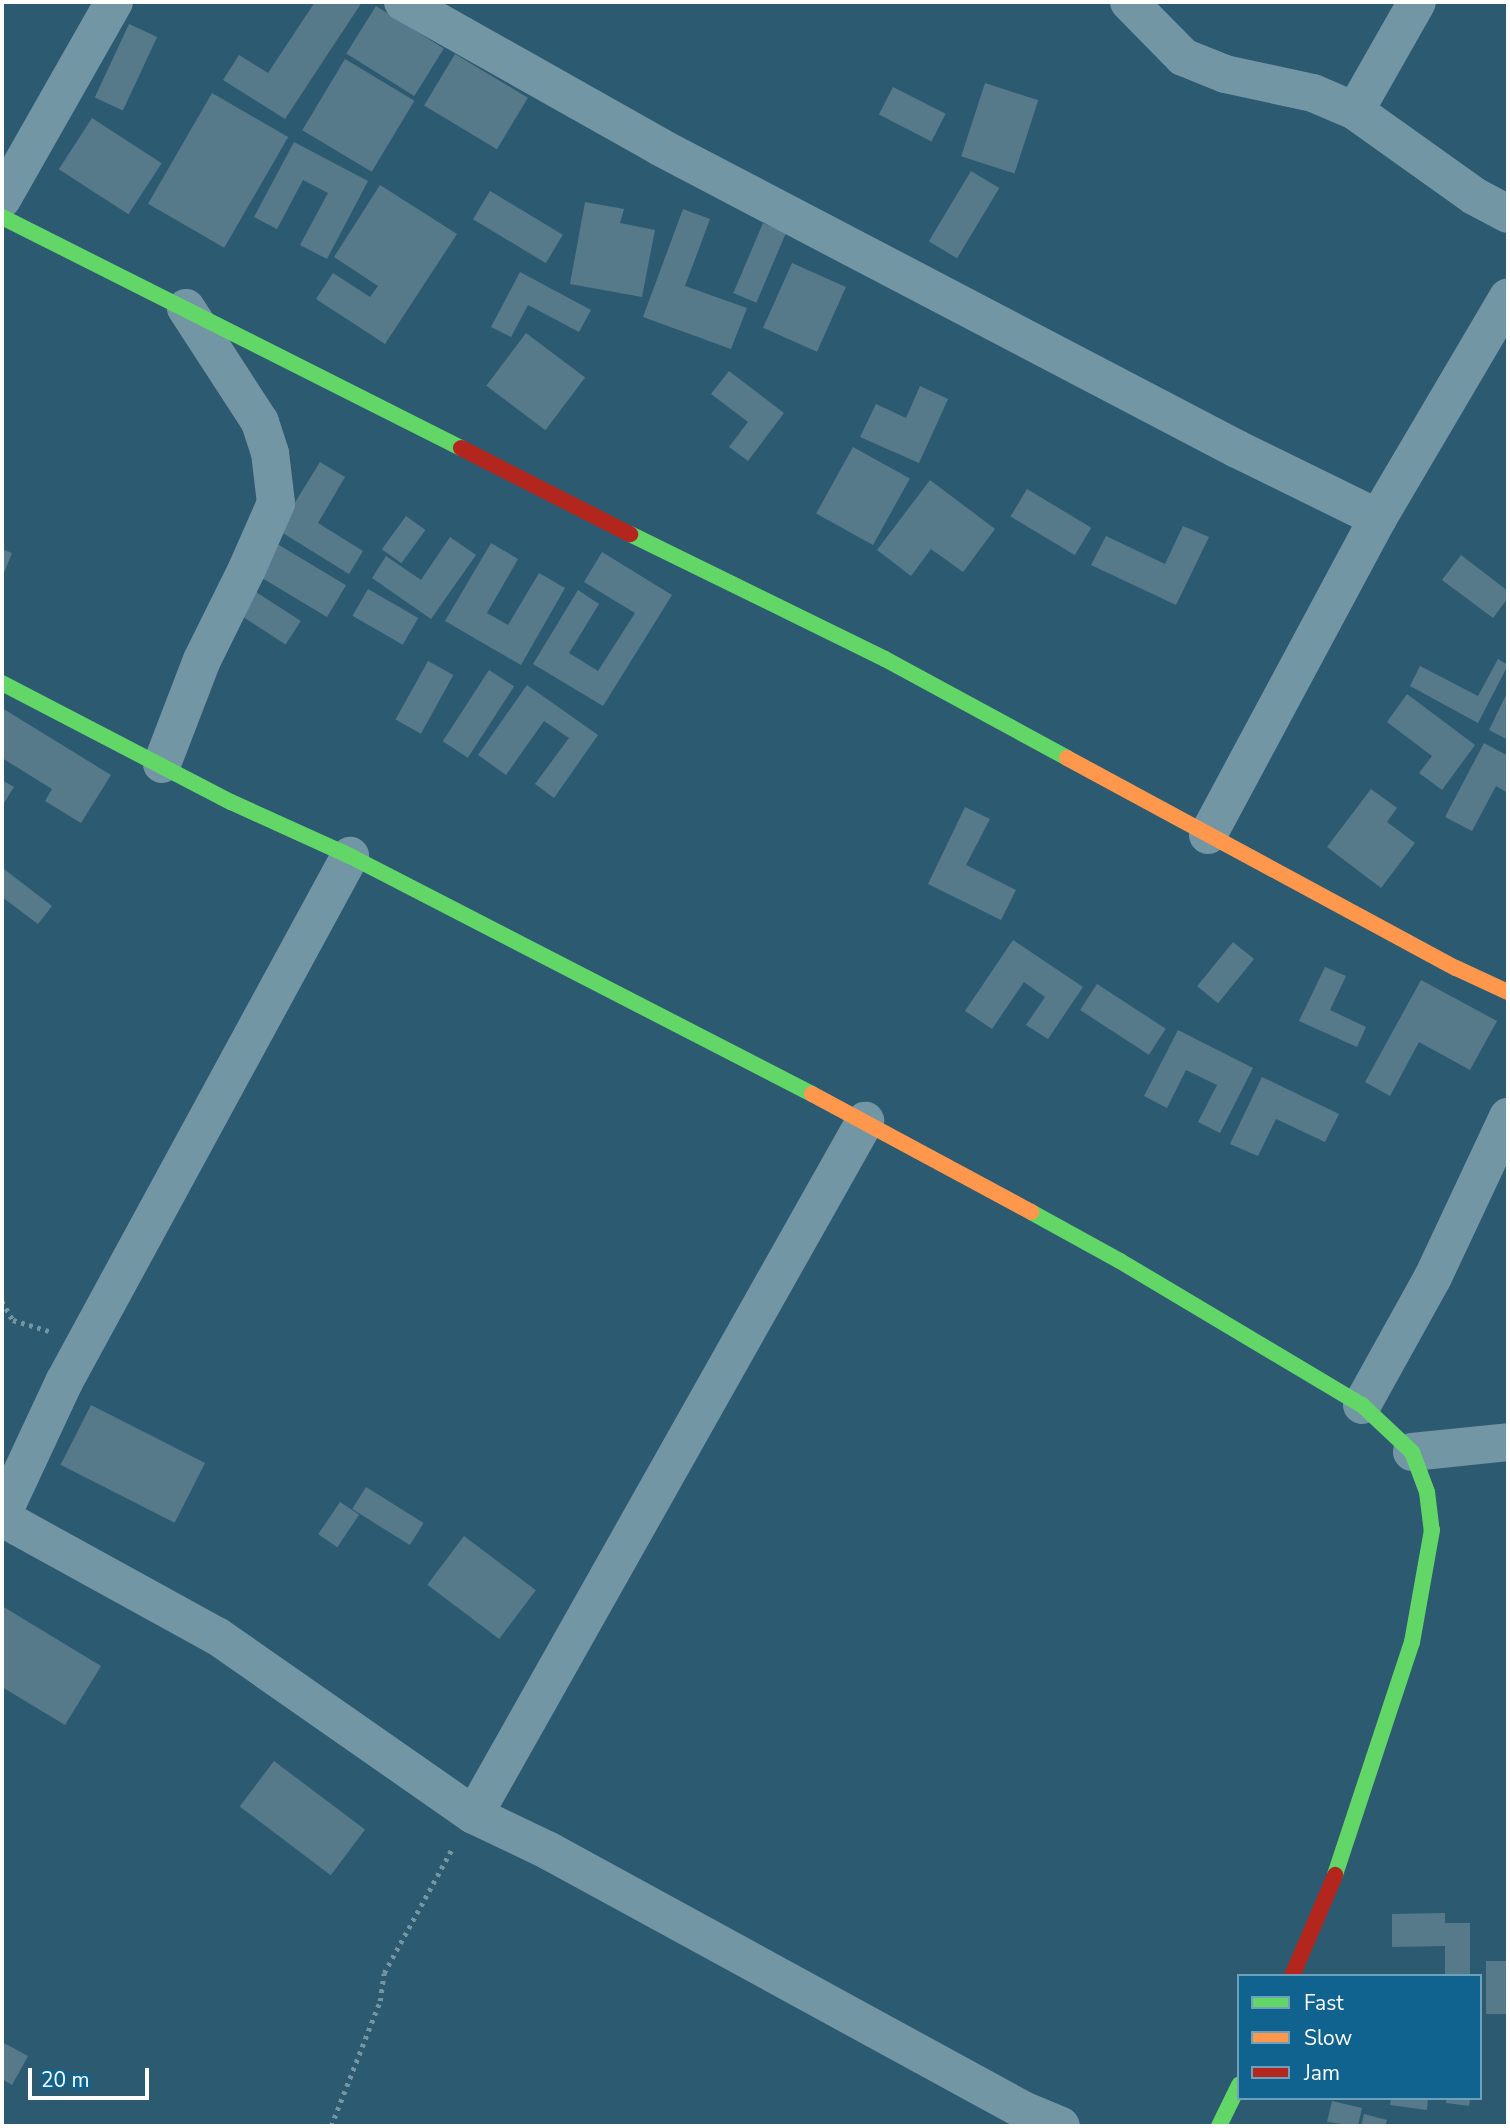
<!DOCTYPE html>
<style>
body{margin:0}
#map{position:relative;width:1510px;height:2128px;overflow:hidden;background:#2c5a71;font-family:"Nunito Sans",sans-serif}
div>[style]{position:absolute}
.building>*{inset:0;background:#577a8b;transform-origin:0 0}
.path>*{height:4.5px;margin-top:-2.25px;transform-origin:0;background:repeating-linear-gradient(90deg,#7396a5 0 3.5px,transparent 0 8.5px)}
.street>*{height:38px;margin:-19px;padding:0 19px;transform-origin:19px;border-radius:19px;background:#7396a5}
.fast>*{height:16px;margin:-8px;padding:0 8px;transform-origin:8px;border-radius:8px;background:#63d668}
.slow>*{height:16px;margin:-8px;padding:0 8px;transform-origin:8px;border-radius:8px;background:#ff974d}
.jam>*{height:16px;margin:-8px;padding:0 8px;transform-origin:8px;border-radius:8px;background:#b3261e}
span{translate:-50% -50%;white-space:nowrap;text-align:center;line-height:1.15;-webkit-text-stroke:7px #0f638e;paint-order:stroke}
.frame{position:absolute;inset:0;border:4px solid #fff;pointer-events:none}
.legend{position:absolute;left:1237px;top:1974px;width:245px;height:126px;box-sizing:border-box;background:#0f638e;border:2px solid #6fa1bb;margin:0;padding:9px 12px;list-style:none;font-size:21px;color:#fff}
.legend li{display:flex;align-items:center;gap:14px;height:35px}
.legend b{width:35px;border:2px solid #6fa1bb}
.scale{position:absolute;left:28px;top:2068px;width:121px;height:32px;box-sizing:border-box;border:4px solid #fff;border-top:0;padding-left:9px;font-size:21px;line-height:24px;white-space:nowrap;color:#fff;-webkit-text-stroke:5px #0f638e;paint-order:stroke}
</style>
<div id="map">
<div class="building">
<i style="clip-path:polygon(315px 2px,362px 2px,285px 119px,223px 80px,239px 55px,268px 73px)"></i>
<i style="left:376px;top:6px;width:80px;height:56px;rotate:32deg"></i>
<i style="left:129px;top:24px;width:31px;height:81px;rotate:25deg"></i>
<i style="left:455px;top:54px;width:85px;height:60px;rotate:31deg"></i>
<i style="left:345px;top:59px;width:81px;height:83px;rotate:31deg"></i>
<i style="left:985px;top:83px;width:56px;height:77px;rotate:18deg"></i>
<i style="left:893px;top:87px;width:59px;height:31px;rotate:27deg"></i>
<i style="left:212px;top:93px;width:88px;height:128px;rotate:30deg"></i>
<i style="left:92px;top:118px;width:83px;height:61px;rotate:33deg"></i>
<i style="clip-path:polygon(294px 142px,368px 181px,327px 259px,300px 245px,328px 193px,303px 180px,277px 229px,254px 217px)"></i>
<i style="left:971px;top:171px;width:33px;height:82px;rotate:31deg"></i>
<i style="clip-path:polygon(380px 185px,457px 234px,385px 344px,316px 299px,333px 273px,370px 297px,378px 286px,334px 257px)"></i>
<i style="left:490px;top:191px;width:85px;height:33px;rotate:31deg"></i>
<i style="clip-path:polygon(585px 202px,624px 209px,620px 223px,655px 230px,642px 297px,570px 284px)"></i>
<i style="clip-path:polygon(683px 209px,710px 219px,685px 286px,747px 308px,731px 349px,643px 317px)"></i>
<i style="left:763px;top:223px;width:25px;height:76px;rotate:23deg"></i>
<i style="left:792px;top:263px;width:59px;height:71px;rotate:24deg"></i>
<i style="clip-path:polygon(520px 272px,591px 310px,579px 332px,528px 305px,511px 337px,491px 327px)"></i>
<i style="left:526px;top:333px;width:74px;height:66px;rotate:37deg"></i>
<i style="clip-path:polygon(729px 371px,784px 413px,748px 461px,729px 447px,748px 422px,711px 394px)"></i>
<i style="clip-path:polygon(920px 386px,948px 399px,919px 463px,860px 437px,876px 404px,906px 418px)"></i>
<i style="left:853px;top:447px;width:65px;height:76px;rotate:29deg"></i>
<i style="clip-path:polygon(320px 462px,345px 477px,318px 523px,363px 551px,349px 574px,278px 530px)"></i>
<i style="clip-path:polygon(930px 480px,995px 529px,963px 572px,931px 549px,911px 576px,877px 550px)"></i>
<i style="left:1027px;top:489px;width:75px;height:32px;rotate:31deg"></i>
<i style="left:406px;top:516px;width:24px;height:41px;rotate:36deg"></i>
<i style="clip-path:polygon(1183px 526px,1209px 537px,1176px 605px,1091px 565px,1106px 536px,1165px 564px)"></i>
<i style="clip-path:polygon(450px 537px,476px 555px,431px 619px,372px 578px,386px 556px,421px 580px)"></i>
<i style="left:274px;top:542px;width:84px;height:37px;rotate:31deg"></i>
<i style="clip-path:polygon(491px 543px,518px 559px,487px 613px,508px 625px,539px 573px,565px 588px,521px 665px,445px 621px)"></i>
<i style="clip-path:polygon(2px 549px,12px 553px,2px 578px)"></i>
<i style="clip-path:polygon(602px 552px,672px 595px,603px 706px,533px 664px,578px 590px,599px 604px,569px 653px,598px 671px,635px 613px,584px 582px)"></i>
<i style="clip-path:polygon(1461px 555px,1508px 591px,1508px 598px,1493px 618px,1442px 580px)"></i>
<i style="left:368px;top:589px;width:58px;height:31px;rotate:30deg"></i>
<i style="left:253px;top:590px;width:57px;height:28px;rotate:33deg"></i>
<i style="clip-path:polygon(1498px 659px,1508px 665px,1478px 723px,1410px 686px,1420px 666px,1478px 696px)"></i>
<i style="left:428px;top:661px;width:29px;height:67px;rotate:29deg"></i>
<i style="left:489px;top:670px;width:30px;height:85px;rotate:33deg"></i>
<i style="clip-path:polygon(527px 685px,598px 735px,554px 798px,535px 784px,569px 738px,544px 721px,506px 775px,478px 755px)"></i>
<i style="clip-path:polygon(1508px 691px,1508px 740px,1489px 730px)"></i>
<i style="clip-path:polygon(1407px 694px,1475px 745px,1442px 790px,1419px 773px,1432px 756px,1387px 722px)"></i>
<i style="clip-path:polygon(2px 708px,111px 775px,81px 823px,45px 801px,52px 789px,2px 758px)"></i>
<i style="clip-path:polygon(1484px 743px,1508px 756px,1508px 793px,1496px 786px,1472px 831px,1445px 817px)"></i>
<i style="clip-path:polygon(2px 780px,14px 787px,2px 806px)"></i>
<i style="clip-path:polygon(1371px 789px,1397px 808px,1387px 822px,1415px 843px,1381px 888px,1327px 847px)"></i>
<i style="clip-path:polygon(965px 807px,990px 819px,966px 865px,1016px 890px,1001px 920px,928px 884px)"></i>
<i style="clip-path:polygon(4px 869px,52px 906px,38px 924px,2px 897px)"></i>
<i style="clip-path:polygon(1013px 940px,1083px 987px,1048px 1039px,1026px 1025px,1045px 997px,1024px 982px,992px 1029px,965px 1011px)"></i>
<i style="left:1233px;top:942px;width:27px;height:57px;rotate:39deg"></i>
<i style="clip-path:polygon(1325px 967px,1346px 976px,1330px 1010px,1366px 1027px,1357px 1047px,1299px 1021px)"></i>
<i style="clip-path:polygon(1421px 980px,1497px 1021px,1470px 1070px,1419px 1042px,1390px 1096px,1365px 1082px)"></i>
<i style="left:1097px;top:984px;width:82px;height:31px;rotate:33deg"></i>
<i style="clip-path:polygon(1178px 1030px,1253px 1068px,1220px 1133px,1198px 1122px,1217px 1085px,1186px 1070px,1167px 1108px,1144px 1096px)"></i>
<i style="clip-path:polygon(1262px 1077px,1339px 1114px,1325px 1142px,1276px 1119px,1258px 1156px,1230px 1144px)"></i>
<i style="left:91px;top:1405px;width:128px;height:67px;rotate:27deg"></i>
<i style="left:366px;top:1487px;width:68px;height:26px;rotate:32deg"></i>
<i style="left:340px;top:1502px;width:23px;height:39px;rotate:34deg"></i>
<i style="left:464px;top:1536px;width:90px;height:61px;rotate:37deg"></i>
<i style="clip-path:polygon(2px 1606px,101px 1666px,65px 1725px,2px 1687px)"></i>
<i style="left:274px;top:1761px;width:114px;height:57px;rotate:37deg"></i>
<i style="clip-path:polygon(1445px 1913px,1445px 1923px,1470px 1923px,1470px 1976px,1445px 1976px,1445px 1946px,1392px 1947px,1392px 1914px)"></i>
<i style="left:1486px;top:1961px;width:22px;height:53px"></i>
<i style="clip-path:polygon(2px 2042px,28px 2056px,12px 2085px,2px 2079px)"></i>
<i style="clip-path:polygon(1391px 2098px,1428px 2098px,1427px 2110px,1390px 2105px)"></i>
<i style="clip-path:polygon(1447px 2098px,1470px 2098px,1469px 2106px,1446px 2103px)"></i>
<i style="clip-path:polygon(1332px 2101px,1362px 2108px,1358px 2126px,1327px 2122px)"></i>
<i style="clip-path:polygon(1364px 2114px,1387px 2120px,1385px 2126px,1361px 2126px)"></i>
</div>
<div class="path">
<i style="left:2px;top:1301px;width:22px;rotate:60deg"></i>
<i style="left:13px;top:1320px;width:38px;rotate:17deg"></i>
<i style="left:331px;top:2126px;width:134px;rotate:-68.6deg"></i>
<i style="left:380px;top:2001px;width:28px;rotate:-82deg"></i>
<i style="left:384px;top:1973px;width:144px;rotate:-61.3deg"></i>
</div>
<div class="street">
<i style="left:403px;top:2px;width:295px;rotate:29.4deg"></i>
<i style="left:660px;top:147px;width:651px;rotate:27.63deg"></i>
<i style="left:1237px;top:449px;width:157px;rotate:26.1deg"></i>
<i style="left:1129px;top:2px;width:77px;rotate:45.5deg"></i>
<i style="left:1183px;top:57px;width:45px;rotate:22deg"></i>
<i style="left:1225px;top:74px;width:90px;rotate:12.2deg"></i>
<i style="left:1313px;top:93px;width:46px;rotate:23.2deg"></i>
<i style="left:1355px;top:111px;width:146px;rotate:35.5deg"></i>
<i style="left:1474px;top:196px;width:38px;rotate:28deg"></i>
<i style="left:1355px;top:111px;width:125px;rotate:-60.4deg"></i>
<i style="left:2px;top:199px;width:227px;rotate:-60.4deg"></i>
<i style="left:162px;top:764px;width:111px;rotate:-69deg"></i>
<i style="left:202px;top:660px;width:102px;rotate:-63.7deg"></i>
<i style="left:247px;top:569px;width:72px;rotate:-66.3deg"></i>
<i style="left:276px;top:503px;width:50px;rotate:-96.8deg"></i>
<i style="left:270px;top:453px;width:33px;rotate:-108deg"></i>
<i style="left:260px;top:422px;width:136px;rotate:-123deg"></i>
<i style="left:1208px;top:835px;width:360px;rotate:-61.8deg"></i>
<i style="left:1378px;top:518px;width:256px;rotate:-59.5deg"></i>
<i style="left:1362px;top:1405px;width:146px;rotate:-61deg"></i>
<i style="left:1433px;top:1277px;width:177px;rotate:-64.9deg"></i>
<i style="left:1412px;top:1452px;width:97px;rotate:-5.9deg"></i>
<i style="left:2px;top:1515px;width:147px;rotate:-65deg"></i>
<i style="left:64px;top:1382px;width:599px;rotate:-61.47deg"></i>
<i style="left:2px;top:1518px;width:245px;rotate:28.8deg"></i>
<i style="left:217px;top:1636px;width:313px;rotate:34.9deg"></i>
<i style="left:474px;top:1815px;width:83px;rotate:25.6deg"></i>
<i style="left:549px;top:1851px;width:540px;rotate:28.65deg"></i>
<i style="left:1023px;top:2110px;width:41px;rotate:22.8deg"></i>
<i style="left:474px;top:1815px;width:797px;rotate:-60.6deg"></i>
</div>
<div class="fast">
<i style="left:2px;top:217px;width:514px;rotate:26.71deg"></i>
<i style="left:630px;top:534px;width:284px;rotate:26.1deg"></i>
<i style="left:885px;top:659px;width:207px;rotate:28.5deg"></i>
<i style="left:2px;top:683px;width:258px;rotate:27.5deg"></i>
<i style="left:231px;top:802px;width:131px;rotate:24.4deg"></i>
<i style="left:350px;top:856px;width:520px;rotate:27.26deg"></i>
<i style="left:1031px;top:1212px;width:102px;rotate:28.8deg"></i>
<i style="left:1120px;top:1261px;width:282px;rotate:30.8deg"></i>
<i style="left:1362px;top:1405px;width:69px;rotate:43.2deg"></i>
<i style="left:1412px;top:1452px;width:43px;rotate:69.4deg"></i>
<i style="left:1427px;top:1492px;width:38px;rotate:83deg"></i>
<i style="left:1432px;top:1530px;width:114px;rotate:100.1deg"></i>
<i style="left:1412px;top:1642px;width:245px;rotate:108.3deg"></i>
<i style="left:1219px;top:2126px;width:46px;rotate:-64deg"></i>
</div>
<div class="slow">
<i style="left:1067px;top:758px;width:442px;rotate:28.4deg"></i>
<i style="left:1456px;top:968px;width:57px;rotate:24.8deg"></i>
<i style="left:812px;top:1094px;width:249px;rotate:28.3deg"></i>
</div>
<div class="jam">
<i style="left:461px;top:448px;width:190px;rotate:27deg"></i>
<i style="left:1292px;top:1976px;width:110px;rotate:-66.9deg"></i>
</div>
<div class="frame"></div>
<ul class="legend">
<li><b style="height:9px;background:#63d668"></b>Fast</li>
<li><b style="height:9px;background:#ff974d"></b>Slow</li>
<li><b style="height:9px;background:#b3261e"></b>Jam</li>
</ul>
<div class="scale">20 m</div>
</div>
